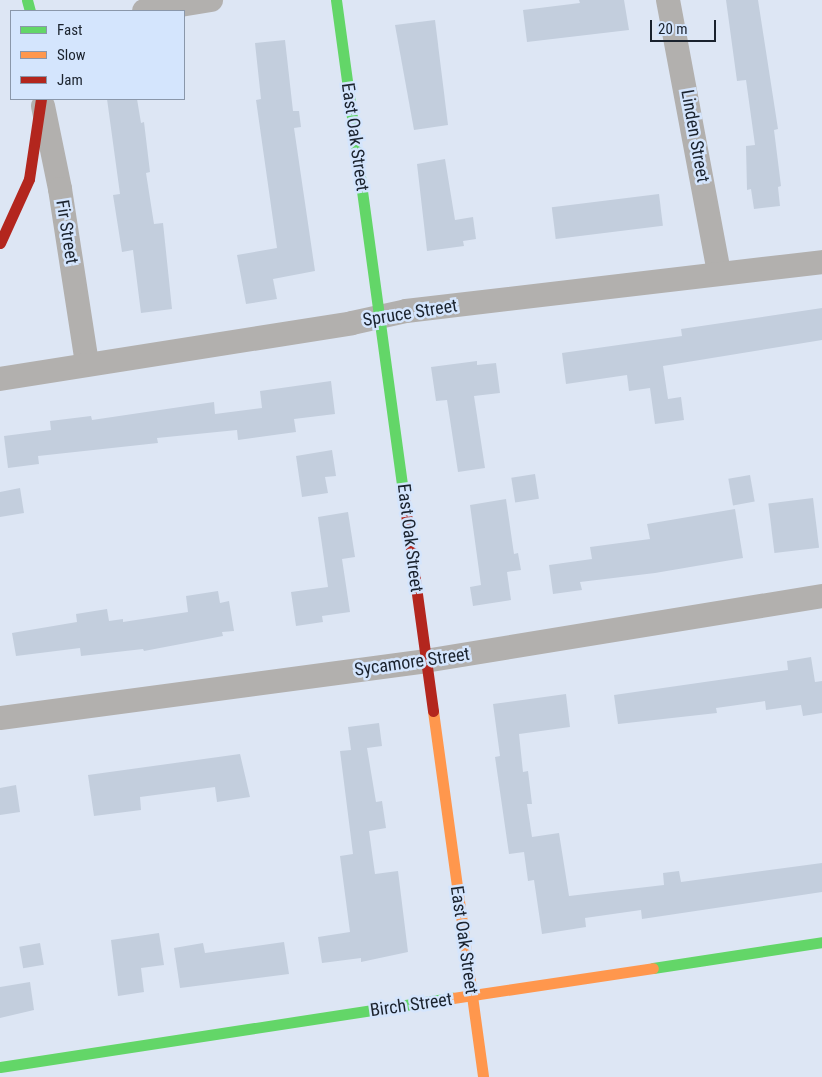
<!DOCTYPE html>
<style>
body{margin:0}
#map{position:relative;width:822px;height:1077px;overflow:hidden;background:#dde6f4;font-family:"Roboto Condensed",sans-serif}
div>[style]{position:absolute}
.building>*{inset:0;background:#c3cedd;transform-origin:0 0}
.street>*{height:24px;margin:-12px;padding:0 12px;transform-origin:12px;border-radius:12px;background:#b2b0ae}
.fast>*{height:11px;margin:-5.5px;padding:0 5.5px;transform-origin:5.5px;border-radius:5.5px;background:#63d668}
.slow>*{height:11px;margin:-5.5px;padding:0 5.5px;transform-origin:5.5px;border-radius:5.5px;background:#ff974d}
.jam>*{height:11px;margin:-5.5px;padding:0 5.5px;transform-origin:5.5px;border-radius:5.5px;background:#b3261e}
span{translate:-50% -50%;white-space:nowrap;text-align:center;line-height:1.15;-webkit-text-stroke:5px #d4e5fd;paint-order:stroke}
.street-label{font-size:18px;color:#1a222d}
.legend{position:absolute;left:10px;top:10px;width:175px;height:90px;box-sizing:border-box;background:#d4e5fd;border:1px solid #8a97aa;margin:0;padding:6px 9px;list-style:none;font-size:15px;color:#1a222d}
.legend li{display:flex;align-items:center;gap:10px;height:25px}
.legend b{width:25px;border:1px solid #8a97aa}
.scale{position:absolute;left:650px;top:20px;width:66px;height:22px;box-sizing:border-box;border:2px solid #1a222d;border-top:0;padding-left:6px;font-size:15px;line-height:18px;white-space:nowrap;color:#1a222d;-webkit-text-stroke:4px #d4e5fd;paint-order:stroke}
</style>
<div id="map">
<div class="building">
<i style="clip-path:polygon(579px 0,624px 0,629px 30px,527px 42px,523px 10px,580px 3px)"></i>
<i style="clip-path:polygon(726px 0,758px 0,778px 129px,774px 130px,781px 186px,778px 187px,780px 206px,754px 209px,751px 189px,747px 190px,746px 146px,755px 145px,746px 80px,737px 81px)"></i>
<i style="clip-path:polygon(435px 20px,448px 125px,414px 130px,395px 25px)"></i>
<i style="clip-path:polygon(285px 40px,293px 111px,299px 111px,301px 127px,294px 128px,315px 271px,273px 279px,277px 299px,246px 304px,237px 255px,277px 248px,256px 100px,261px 99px,255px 43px)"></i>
<i style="clip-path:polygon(107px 99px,137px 99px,141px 123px,144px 122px,150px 172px,146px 173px,154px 224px,163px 223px,172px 309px,141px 313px,133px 250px,122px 252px,113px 195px,120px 194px)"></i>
<i style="clip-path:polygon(445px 159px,455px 220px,473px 217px,476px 239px,463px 241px,464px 246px,427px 251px,417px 164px)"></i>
<i style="left:659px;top:194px;width:32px;height:108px;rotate:83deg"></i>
<i style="clip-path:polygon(822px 308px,822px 340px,663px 366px,668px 399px,681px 397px,684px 420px,655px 424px,650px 388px,629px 391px,627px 375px,566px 384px,562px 353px,682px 336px,681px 329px)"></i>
<i style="clip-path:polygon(477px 361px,477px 365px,496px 363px,500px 393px,474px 396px,485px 468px,458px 472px,447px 400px,436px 401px,431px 367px)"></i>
<i style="clip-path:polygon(331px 381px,335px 414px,294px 419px,296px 432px,238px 440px,237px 430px,157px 438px,158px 443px,38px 456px,39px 464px,8px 468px,4px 436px,51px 430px,50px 421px,91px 416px,92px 420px,214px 402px,215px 414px,262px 408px,260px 391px)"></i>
<i style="clip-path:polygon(332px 450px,336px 476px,325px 477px,328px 493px,302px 497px,296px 456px)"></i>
<i style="left:535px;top:474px;width:25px;height:24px;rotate:81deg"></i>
<i style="left:750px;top:475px;width:27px;height:22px;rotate:80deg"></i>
<i style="clip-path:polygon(20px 488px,24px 513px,0 517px,0 492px)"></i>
<i style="left:813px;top:498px;width:50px;height:45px;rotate:83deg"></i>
<i style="clip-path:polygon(506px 499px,514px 554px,518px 553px,521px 570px,507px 572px,511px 600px,473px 606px,470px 587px,481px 585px,470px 505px)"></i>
<i style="clip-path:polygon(735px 509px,743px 558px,655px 573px,580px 582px,582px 590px,553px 594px,549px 565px,592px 559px,590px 547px,650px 539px,647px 524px)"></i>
<i style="clip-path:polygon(348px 512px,355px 557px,342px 559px,350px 612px,322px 616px,323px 622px,296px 626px,291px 592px,328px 587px,318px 517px)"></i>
<i style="clip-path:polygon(218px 591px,220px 603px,229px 601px,234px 631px,222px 632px,223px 636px,144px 651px,143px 649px,81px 656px,80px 648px,16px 656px,12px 633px,77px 622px,76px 614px,107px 609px,109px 621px,123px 619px,123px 622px,188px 612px,186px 596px)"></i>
<i style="clip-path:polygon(811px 657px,815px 682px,822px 681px,822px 713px,803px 716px,801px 705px,766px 710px,765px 701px,716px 708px,717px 713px,618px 724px,614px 695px,788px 670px,787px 661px)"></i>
<i style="clip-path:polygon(566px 694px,570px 727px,519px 734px,523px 772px,528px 771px,532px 804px,527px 804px,532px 837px,559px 833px,569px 896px,664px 885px,663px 873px,679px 871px,681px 882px,822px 863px,822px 892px,642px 919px,641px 910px,585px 918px,586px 927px,542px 934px,534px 880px,528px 881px,524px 852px,509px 854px,495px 757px,500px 756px,493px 704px)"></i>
<i style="clip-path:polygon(379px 723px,382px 746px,367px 748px,376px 802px,382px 801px,386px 828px,369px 831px,375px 874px,398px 871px,408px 952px,361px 962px,361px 958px,322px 963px,318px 937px,350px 932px,340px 856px,353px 854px,340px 751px,351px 750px,348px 727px)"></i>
<i style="clip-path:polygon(240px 754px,250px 797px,217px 802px,215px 787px,140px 797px,141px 810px,94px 816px,88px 775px)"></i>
<i style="clip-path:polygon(16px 785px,20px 812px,0 815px,0 788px)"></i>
<i style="clip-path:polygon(159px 933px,164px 965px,141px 968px,144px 992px,118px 996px,111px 940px)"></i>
<i style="clip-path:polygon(284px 942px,289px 974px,180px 988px,174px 948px,203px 943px,205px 953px)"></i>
<i style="left:40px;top:943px;width:22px;height:21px;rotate:80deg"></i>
<i style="clip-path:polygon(30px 982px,34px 1010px,0 1018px,0 987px)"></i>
</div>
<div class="street">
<i style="left:668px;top:0;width:278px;rotate:79.4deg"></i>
<i style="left:144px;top:11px;width:68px;rotate:-9.3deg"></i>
<i style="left:43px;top:106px;width:85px;rotate:78.4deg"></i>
<i style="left:60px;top:189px;width:177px;rotate:81.2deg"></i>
<i style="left:0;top:379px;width:356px;rotate:-9deg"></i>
<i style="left:352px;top:323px;width:55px;rotate:-12.5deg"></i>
<i style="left:406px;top:311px;width:419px;rotate:-6.7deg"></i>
<i style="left:0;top:718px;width:429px;rotate:-7.6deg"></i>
<i style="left:425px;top:661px;width:402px;rotate:-9.3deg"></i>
</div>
<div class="fast">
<i style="left:27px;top:0;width:11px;rotate:75deg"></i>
<i style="left:336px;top:0;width:504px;rotate:82.24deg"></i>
<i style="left:653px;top:968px;width:171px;rotate:-8.7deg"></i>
<i style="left:0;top:1067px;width:458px;rotate:-8.7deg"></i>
</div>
<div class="slow">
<i style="left:433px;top:711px;width:369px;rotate:82.2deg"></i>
<i style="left:453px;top:998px;width:202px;rotate:-8.5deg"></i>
</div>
<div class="jam">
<i style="left:0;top:243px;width:70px;rotate:-65.6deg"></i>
<i style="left:29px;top:179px;width:81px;rotate:-81.5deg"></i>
<i style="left:404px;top:499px;width:214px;rotate:82.2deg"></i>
</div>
<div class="street-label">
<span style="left:695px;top:136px;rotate:80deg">Linden Street</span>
<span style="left:355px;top:137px;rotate:82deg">East Oak Street</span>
<span style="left:67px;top:232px;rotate:81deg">Fir Street</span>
<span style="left:410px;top:313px;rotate:-9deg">Spruce Street</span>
<span style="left:410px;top:538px;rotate:83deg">East Oak Street</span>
<span style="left:412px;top:662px;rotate:-8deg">Sycamore Street</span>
<span style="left:464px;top:940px;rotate:82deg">East Oak Street</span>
<span style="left:411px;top:1005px;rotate:-8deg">Birch Street</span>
</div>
<ul class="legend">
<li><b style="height:6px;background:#63d668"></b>Fast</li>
<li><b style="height:6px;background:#ff974d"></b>Slow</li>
<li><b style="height:6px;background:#b3261e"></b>Jam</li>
</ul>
<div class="scale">20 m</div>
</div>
